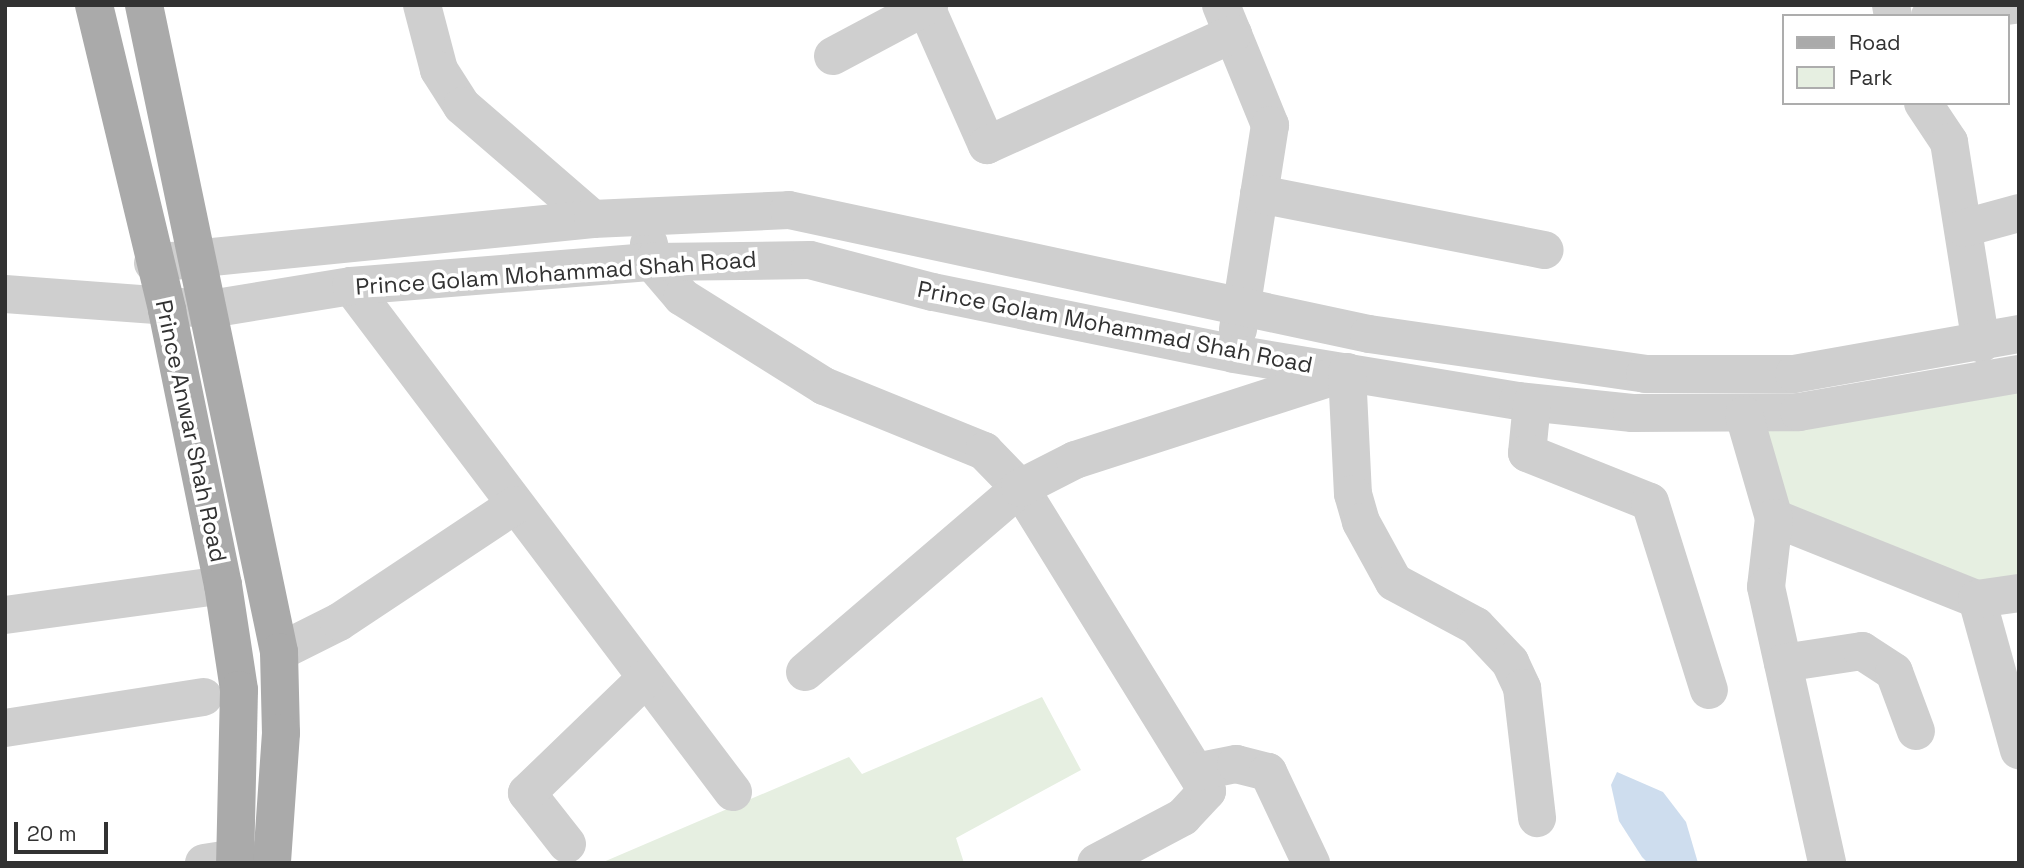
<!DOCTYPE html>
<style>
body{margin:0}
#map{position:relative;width:2024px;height:868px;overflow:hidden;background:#fff;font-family:"Space Grotesk",sans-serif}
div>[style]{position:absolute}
.green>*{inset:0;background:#e6efe1}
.water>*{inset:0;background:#ceddee}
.minor>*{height:38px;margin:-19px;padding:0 19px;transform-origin:19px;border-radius:19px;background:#cfcfcf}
.major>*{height:38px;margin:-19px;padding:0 19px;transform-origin:19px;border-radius:19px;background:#aaa}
span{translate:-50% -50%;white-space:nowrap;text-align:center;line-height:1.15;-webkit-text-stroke:7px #fff;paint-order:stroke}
.street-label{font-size:23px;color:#323232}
.frame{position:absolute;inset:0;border:7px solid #323232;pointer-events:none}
.legend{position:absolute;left:1782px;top:14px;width:228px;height:91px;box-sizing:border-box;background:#fff;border:2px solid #adadad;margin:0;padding:9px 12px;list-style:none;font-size:21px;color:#323232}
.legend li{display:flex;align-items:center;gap:14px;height:35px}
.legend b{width:35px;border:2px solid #adadad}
.scale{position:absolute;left:14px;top:822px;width:94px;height:32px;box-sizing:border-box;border:4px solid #323232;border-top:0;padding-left:9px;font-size:21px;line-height:24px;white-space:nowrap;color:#323232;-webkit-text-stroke:5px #fff;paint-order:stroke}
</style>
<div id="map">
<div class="green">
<i style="clip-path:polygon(2019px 379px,2019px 592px,1995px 591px,1780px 512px,1751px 406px)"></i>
<i style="clip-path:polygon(1042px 697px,1081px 770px,956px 838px,964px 863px,601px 863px,849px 757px,862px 774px)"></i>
</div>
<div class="water">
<i style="clip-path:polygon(1617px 772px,1663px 792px,1686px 822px,1698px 863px,1648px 863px,1642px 857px,1619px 821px,1611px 785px)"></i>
</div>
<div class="minor">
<i style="left:422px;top:5px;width:67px;rotate:75.3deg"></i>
<i style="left:439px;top:70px;width:43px;rotate:57.4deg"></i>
<i style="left:462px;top:106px;width:173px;rotate:40.8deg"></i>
<i style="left:1221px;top:5px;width:130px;rotate:67.8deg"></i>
<i style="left:1270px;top:125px;width:207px;rotate:98.9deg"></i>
<i style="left:1891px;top:5px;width:11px;rotate:80deg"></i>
<i style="left:926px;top:7px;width:151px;rotate:66.2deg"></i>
<i style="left:987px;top:145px;width:270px;rotate:-24.3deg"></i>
<i style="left:1930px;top:16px;width:85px;rotate:-7.5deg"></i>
<i style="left:833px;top:56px;width:109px;rotate:-28deg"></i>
<i style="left:1923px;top:103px;width:47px;rotate:56.3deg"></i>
<i style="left:1949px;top:142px;width:204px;rotate:81deg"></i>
<i style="left:1259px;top:194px;width:291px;rotate:11.1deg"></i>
<i style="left:1964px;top:228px;width:57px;rotate:-15.3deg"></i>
<i style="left:649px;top:244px;width:18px;rotate:81deg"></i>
<i style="left:652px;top:262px;width:46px;rotate:49.4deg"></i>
<i style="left:682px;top:297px;width:168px;rotate:32.1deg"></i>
<i style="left:824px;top:386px;width:173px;rotate:22.1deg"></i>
<i style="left:984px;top:451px;width:52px;rotate:45.8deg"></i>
<i style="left:1020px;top:488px;width:356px;rotate:58.3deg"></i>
<i style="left:1207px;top:791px;width:35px;rotate:133deg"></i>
<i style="left:1183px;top:817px;width:98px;rotate:152.1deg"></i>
<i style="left:153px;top:263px;width:442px;rotate:-5.7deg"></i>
<i style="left:593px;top:219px;width:196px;rotate:-2.6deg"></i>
<i style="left:789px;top:210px;width:593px;rotate:12.07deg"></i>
<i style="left:1369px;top:334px;width:279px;rotate:8.2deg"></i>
<i style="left:1645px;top:374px;width:149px"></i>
<i style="left:1794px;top:374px;width:229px;rotate:-10.1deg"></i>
<i style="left:351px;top:286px;width:634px;rotate:52.95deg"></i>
<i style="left:5px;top:294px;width:206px;rotate:4.2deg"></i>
<i style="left:210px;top:309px;width:143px;rotate:-9.3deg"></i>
<i style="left:351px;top:286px;width:302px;rotate:-4.6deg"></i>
<i style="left:652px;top:262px;width:158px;rotate:-0.7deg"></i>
<i style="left:810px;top:260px;width:127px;rotate:14.6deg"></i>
<i style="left:933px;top:292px;width:307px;rotate:11.6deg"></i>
<i style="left:1234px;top:354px;width:288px;rotate:9.4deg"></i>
<i style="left:1518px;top:401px;width:115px;rotate:6deg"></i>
<i style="left:1632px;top:413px;width:167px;rotate:-0.3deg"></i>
<i style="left:1799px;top:412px;width:223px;rotate:-9.8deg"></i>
<i style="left:1532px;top:403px;width:50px;rotate:95.7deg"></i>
<i style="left:1527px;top:453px;width:132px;rotate:21.7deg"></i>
<i style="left:1650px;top:502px;width:197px;rotate:72.6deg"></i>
<i style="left:1744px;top:415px;width:107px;rotate:73.8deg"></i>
<i style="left:1774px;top:518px;width:219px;rotate:21.8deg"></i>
<i style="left:1977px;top:599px;width:157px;rotate:74.5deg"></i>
<i style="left:1774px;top:518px;width:69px;rotate:96.6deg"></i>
<i style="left:1766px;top:587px;width:283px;rotate:77.5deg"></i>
<i style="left:1977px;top:599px;width:42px;rotate:-8.1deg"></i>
<i style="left:5px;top:615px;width:220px;rotate:-7.8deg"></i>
<i style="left:279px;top:652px;width:67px;rotate:-26.6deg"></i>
<i style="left:339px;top:622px;width:211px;rotate:-33.6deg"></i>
<i style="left:1783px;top:663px;width:80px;rotate:-8.6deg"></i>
<i style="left:1862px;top:651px;width:38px;rotate:33deg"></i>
<i style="left:1894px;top:672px;width:63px;rotate:69.6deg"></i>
<i style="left:805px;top:672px;width:283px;rotate:-40.6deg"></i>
<i style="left:1020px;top:488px;width:62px;rotate:-27deg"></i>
<i style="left:1075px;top:460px;width:286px;rotate:-17.9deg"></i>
<i style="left:1347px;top:372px;width:122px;rotate:87.2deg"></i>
<i style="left:1353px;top:494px;width:29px;rotate:74deg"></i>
<i style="left:1361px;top:522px;width:68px;rotate:61.2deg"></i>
<i style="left:1394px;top:582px;width:93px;rotate:28.2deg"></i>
<i style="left:1476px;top:626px;width:50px;rotate:46.6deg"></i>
<i style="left:1510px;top:662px;width:29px;rotate:65deg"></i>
<i style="left:1522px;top:688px;width:131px;rotate:83.4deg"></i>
<i style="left:5px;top:728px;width:201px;rotate:-8.9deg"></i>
<i style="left:1196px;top:772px;width:41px;rotate:-11.3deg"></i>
<i style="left:1236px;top:764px;width:33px;rotate:14deg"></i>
<i style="left:1268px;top:772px;width:101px;rotate:64.7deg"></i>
<i style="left:567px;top:844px;width:65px;rotate:-128.1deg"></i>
<i style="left:527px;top:793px;width:164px;rotate:-44deg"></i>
<i style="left:204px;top:863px;width:31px;rotate:-9deg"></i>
<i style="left:235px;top:858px;width:31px;rotate:7deg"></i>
</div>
<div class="major">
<i style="left:94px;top:5px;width:314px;rotate:76.5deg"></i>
<i style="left:167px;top:310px;width:281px;rotate:78.5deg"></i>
<i style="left:223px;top:585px;width:106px;rotate:81.3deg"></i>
<i style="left:239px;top:690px;width:173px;rotate:91.3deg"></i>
<i style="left:144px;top:5px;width:661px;rotate:78.21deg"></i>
<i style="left:279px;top:652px;width:81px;rotate:88.6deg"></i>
<i style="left:281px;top:733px;width:130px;rotate:94deg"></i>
</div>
<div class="street-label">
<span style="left:556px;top:273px;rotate:-4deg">Prince Golam Mohammad Shah Road</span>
<span style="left:1115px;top:327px;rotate:11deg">Prince Golam Mohammad Shah Road</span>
<span style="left:191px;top:431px;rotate:78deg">Prince Anwar Shah Road</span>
</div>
<div class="frame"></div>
<ul class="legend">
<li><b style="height:9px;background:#aaa"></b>Road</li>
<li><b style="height:19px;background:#e6efe1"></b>Park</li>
</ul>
<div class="scale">20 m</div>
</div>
